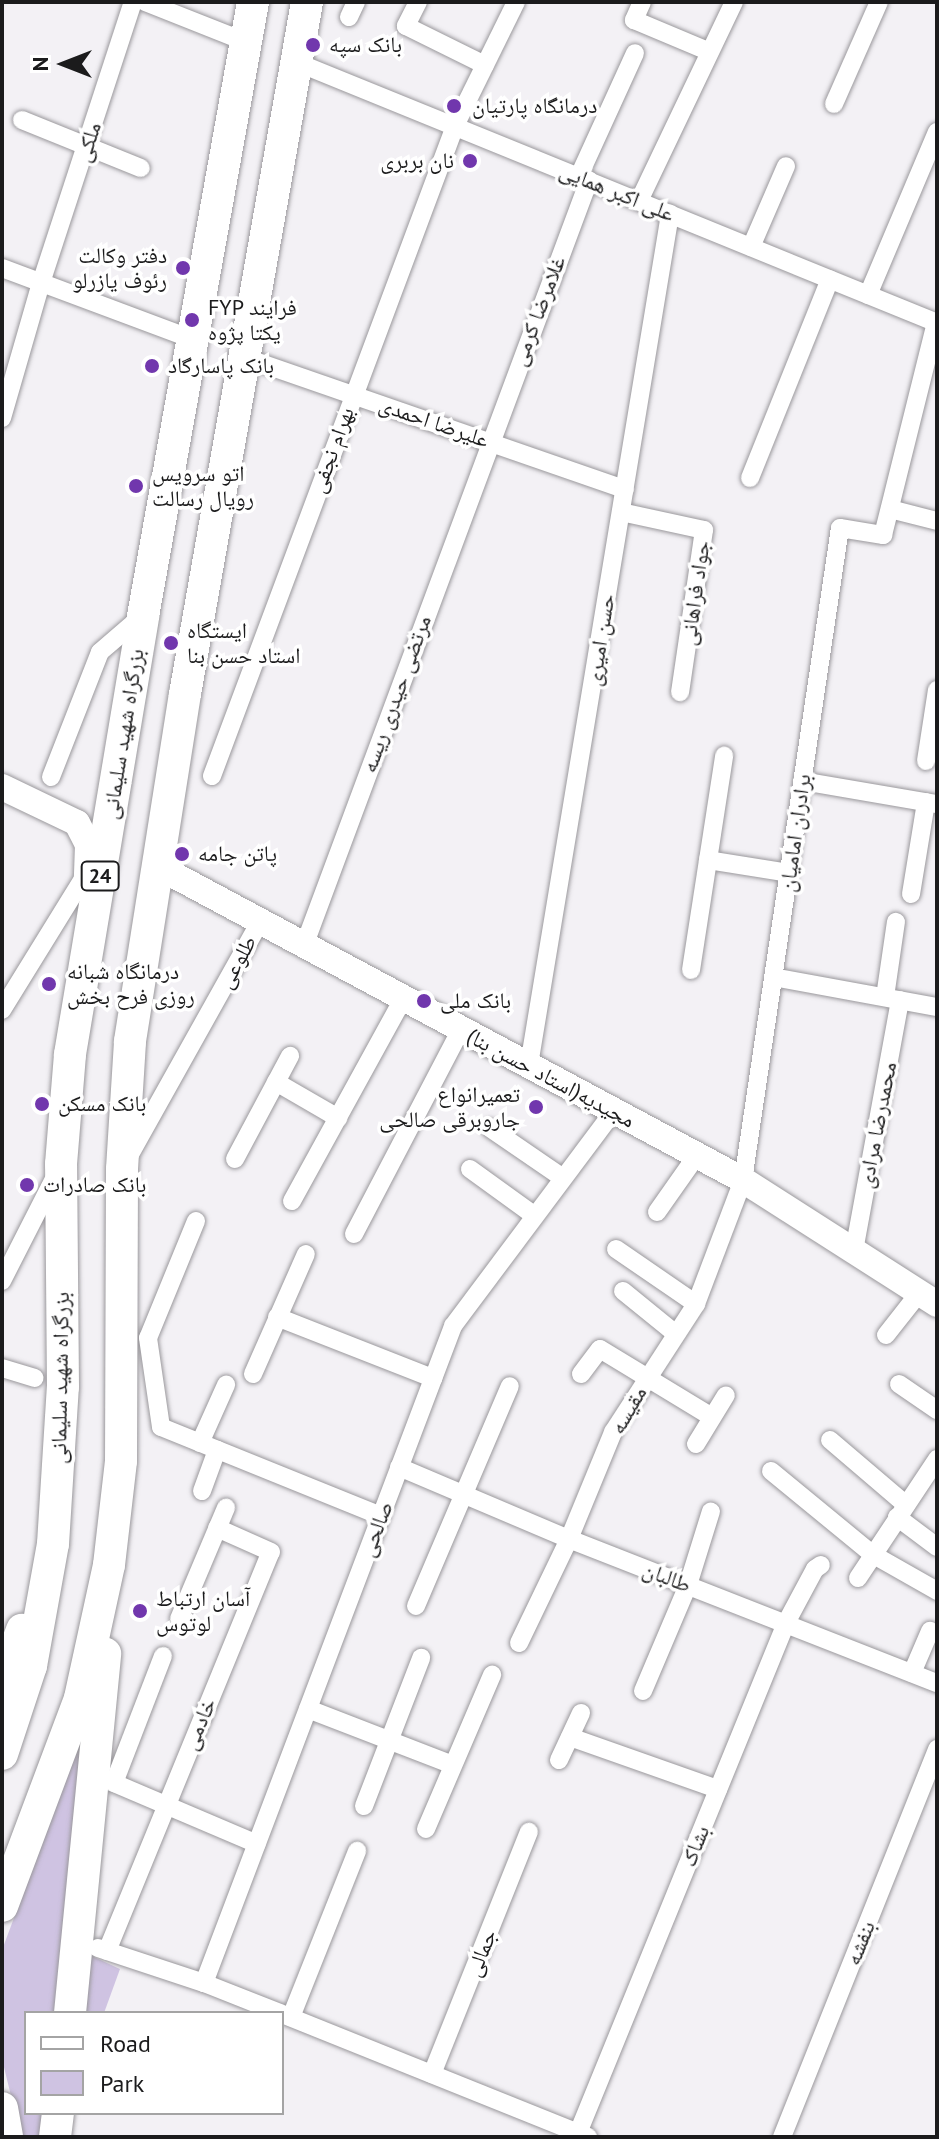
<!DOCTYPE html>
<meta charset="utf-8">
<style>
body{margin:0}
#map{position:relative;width:939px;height:2139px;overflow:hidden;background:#f3f1f5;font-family:"PT Sans","Noto Naskh Arabic",sans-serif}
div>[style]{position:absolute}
.green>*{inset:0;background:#cfc3e2}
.roads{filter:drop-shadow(0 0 2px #9a989c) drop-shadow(0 0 2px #9a989c)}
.street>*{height:18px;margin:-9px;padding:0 9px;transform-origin:9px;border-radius:9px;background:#fff}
.secondary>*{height:26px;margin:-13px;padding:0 13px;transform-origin:13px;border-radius:13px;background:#fff}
.highway>*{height:32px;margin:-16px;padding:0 16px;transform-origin:16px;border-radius:16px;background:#fff}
.dots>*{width:22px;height:22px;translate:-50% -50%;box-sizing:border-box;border:4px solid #fff;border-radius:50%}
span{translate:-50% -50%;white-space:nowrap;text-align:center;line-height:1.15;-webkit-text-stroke:7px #fff;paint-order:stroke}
.shield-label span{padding:2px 6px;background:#fff;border:2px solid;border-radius:6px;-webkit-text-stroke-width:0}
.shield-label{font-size:20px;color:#1b1b1c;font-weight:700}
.poi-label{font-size:22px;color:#1b1b1c}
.left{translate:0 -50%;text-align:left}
.right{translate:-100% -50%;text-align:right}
.street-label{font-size:22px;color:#1b1b1c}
.frame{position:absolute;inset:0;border:4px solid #1b1b1c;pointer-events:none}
.legend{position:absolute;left:24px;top:2011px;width:260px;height:104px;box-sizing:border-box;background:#fff;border:2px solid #a4a4a4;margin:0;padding:10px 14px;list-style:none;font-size:24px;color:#1b1b1c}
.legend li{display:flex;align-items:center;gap:16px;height:40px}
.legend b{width:40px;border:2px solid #a4a4a4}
.north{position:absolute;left:24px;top:24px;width:80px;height:80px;-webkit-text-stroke:6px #fff;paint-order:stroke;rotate:270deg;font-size:22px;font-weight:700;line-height:32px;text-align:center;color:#1b1b1c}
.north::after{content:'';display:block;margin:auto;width:28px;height:36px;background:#1b1b1c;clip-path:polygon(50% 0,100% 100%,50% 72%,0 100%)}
</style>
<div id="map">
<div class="green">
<i style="clip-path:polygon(93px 1707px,63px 2013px,26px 2013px,26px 2113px,50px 2113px,47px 2137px,21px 2137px,2px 2059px,2px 1950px)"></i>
<i style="clip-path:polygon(83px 1952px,120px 1969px,104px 2013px,76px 2013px)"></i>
</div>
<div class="roads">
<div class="street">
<i style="left:145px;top:2px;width:109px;rotate:21.6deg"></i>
<i style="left:418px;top:2px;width:27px;rotate:117deg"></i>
<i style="left:406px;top:26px;width:88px;rotate:26.3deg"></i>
<i style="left:642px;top:2px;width:20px;rotate:114deg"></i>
<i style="left:634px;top:20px;width:82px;rotate:22.8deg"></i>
<i style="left:349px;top:17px;width:17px;rotate:-65deg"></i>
<i style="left:296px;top:62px;width:692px;rotate:22.15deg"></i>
<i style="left:834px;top:104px;width:111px;rotate:-66.2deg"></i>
<i style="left:22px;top:120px;width:128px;rotate:22deg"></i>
<i style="left:579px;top:176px;width:135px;rotate:-65.5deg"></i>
<i style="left:639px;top:201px;width:221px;rotate:-64.5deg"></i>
<i style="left:751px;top:247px;width:88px;rotate:-66.6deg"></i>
<i style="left:2px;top:268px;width:203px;rotate:20.5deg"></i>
<i style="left:868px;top:295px;width:177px;rotate:-67.1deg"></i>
<i style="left:243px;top:357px;width:404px;rotate:19.1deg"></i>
<i style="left:2px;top:418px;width:141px;rotate:-73.9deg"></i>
<i style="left:41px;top:283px;width:296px;rotate:-71.9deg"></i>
<i style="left:750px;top:478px;width:214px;rotate:-68.1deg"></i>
<i style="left:890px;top:509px;width:49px;rotate:14.3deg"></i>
<i style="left:621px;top:512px;width:85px;rotate:12.2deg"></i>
<i style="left:704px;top:530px;width:164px;rotate:98.4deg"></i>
<i style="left:926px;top:761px;width:72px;rotate:-81.2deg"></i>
<i style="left:212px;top:776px;width:694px;rotate:-69.5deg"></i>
<i style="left:455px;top:126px;width:138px;rotate:-63.8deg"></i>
<i style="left:51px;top:777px;width:134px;rotate:-68.6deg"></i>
<i style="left:100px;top:652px;width:55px;rotate:-40.6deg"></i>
<i style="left:802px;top:781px;width:137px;rotate:9.7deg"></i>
<i style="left:708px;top:860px;width:82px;rotate:9.1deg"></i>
<i style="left:911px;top:894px;width:93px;rotate:-80.7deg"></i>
<i style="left:304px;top:946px;width:817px;rotate:-69.59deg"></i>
<i style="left:691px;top:970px;width:217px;rotate:-81.2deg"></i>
<i style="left:773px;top:977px;width:167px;rotate:10.4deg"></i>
<i style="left:885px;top:997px;width:76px;rotate:-81.7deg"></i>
<i style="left:2px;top:1010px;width:163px;rotate:-58.3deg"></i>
<i style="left:529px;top:1065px;width:863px;rotate:-80.59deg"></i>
<i style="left:276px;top:1082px;width:72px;rotate:30.1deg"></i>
<i style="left:490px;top:1128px;width:88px;rotate:34.4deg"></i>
<i style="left:129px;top:1156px;width:268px;rotate:-60.8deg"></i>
<i style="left:235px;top:1159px;width:117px;rotate:-61.9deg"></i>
<i style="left:470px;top:1169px;width:80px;rotate:35.9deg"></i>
<i style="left:292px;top:1201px;width:230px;rotate:-61.2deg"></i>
<i style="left:657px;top:1212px;width:70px;rotate:-54.9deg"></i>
<i style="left:196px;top:1221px;width:126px;rotate:112.3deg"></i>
<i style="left:148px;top:1338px;width:90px;rotate:81.7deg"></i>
<i style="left:161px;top:1427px;width:237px;rotate:22deg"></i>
<i style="left:354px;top:1234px;width:231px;rotate:-62.4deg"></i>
<i style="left:616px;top:1249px;width:97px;rotate:34.5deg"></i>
<i style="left:854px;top:1251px;width:255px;rotate:-79.6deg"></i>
<i style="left:2px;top:1281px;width:121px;rotate:-63deg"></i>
<i style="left:623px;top:1291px;width:68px;rotate:39.1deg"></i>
<i style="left:277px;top:1317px;width:168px;rotate:21.4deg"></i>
<i style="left:886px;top:1335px;width:53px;rotate:-51.8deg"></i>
<i style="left:2px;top:1368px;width:34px;rotate:17deg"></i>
<i style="left:253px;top:1374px;width:131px;rotate:-66.2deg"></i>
<i style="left:581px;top:1374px;width:31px;rotate:-53deg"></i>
<i style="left:600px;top:1349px;width:131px;rotate:31.3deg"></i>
<i style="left:899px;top:1384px;width:46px;rotate:34.4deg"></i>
<i style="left:830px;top:1440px;width:100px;rotate:40.5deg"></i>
<i style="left:200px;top:1443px;width:64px;rotate:-65.9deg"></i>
<i style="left:696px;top:1444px;width:57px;rotate:-58.5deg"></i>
<i style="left:399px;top:1467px;width:185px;rotate:23deg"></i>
<i style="left:569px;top:1539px;width:395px;rotate:21.4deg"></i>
<i style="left:771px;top:1471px;width:131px;rotate:39.4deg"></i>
<i style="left:872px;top:1554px;width:75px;rotate:29.6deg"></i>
<i style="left:202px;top:1491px;width:44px;rotate:-69.9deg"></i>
<i style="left:897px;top:1517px;width:50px;rotate:36.9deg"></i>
<i style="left:858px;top:1578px;width:143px;rotate:-56.4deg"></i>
<i style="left:416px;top:1606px;width:239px;rotate:-66.9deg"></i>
<i style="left:179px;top:1619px;width:121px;rotate:-67.1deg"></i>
<i style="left:519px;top:1643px;width:115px;rotate:-64.3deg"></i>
<i style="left:569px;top:1539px;width:116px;rotate:-67.6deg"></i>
<i style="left:613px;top:1432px;width:153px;rotate:-57deg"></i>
<i style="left:696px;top:1304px;width:133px;rotate:-69.2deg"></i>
<i style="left:743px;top:1180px;width:659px;rotate:-81.54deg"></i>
<i style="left:840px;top:528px;width:44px;rotate:9.2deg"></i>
<i style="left:883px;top:535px;width:219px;rotate:-76deg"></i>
<i style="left:163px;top:1656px;width:136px;rotate:111.1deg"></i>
<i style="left:114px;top:1783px;width:155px;rotate:23.1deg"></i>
<i style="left:912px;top:1673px;width:46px;rotate:-66.8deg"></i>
<i style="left:643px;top:1691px;width:115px;rotate:-67deg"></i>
<i style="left:688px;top:1585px;width:77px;rotate:-72.7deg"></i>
<i style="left:308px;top:1709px;width:155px;rotate:21.1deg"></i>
<i style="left:570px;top:1737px;width:157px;rotate:19.4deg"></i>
<i style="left:559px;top:1760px;width:52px;rotate:-64.9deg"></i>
<i style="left:364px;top:1806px;width:159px;rotate:-68.9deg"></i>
<i style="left:426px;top:1829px;width:168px;rotate:-66.8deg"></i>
<i style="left:98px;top:1948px;width:112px;rotate:18.3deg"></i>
<i style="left:204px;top:1983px;width:82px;rotate:21.5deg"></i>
<i style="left:107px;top:1951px;width:431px;rotate:-67.7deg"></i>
<i style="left:271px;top:1552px;width:59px;rotate:-156deg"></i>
<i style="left:204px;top:1983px;width:703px;rotate:-69.24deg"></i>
<i style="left:453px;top:1326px;width:269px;rotate:-53.2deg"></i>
<i style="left:282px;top:2014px;width:330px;rotate:21.9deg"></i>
<i style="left:291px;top:2017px;width:179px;rotate:-68.3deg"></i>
<i style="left:432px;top:2074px;width:261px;rotate:-68.2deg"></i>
<i style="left:578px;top:2133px;width:551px;rotate:-67.81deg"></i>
<i style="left:786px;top:1623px;width:61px;rotate:-61.8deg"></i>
<i style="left:815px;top:1569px;width:7px;rotate:-34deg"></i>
<i style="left:782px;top:2137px;width:418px;rotate:-68.2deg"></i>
</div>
<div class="secondary">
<i style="left:2px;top:787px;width:83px;rotate:25.6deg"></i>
<i style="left:77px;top:823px;width:25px;rotate:63deg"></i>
<i style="left:88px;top:845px;width:36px;rotate:92deg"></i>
<i style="left:157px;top:866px;width:665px;rotate:28.18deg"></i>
<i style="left:743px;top:1180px;width:230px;rotate:32.6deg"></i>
</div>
<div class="highway">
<i style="left:2px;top:1683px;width:57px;rotate:-69.3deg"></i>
<i style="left:2px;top:1754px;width:93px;rotate:-71.8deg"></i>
<i style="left:31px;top:1666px;width:124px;rotate:-79.8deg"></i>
<i style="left:53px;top:1544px;width:157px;rotate:-86.4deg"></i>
<i style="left:63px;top:1387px;width:223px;rotate:-90.5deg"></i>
<i style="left:61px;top:1164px;width:110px;rotate:-85.3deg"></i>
<i style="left:70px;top:1054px;width:444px;rotate:-80.5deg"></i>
<i style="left:143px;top:616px;width:624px;rotate:-79.84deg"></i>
<i style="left:2px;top:1906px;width:222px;rotate:-69.4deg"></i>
<i style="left:80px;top:1698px;width:136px;rotate:-77.7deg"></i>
<i style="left:109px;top:1565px;width:105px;rotate:-83.4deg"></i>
<i style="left:121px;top:1461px;width:292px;rotate:-89.8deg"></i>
<i style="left:122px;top:1169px;width:128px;rotate:-86.4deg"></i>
<i style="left:130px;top:1041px;width:351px;rotate:-81deg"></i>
<i style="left:185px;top:694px;width:703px;rotate:-80deg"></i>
<i style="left:70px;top:2013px;width:361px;rotate:-84.4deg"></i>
<i style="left:2px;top:2108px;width:29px;rotate:80deg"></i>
<i style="left:55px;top:2137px;width:24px;rotate:-83deg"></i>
</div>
</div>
<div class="dots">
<i style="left:313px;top:45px;background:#7137ad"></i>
<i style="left:454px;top:106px;background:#7137ad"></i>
<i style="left:470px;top:161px;background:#7137ad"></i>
<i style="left:183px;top:268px;background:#7137ad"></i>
<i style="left:192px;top:320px;background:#7137ad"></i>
<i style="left:152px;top:366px;background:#7137ad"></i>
<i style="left:136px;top:486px;background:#7137ad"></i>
<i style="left:171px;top:643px;background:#7137ad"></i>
<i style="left:182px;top:854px;background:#7137ad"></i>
<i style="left:49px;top:984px;background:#7137ad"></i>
<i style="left:424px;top:1001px;background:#7137ad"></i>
<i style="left:42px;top:1104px;background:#7137ad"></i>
<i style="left:536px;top:1107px;background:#7137ad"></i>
<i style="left:27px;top:1185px;background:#7137ad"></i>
<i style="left:140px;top:1611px;background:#7137ad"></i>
</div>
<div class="shield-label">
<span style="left:100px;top:876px">24</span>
</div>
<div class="poi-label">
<span class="left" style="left:329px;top:45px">بانک سپه</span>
<span class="left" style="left:472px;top:106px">درمانگاه پارتیان</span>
<span class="right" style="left:454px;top:161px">نان بربری</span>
<span class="right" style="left:167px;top:268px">دفتر وکالت<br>رئوف یازرلو</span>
<span class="left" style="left:208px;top:320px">FYP فرایند<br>یکتا پژوه</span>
<span class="left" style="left:168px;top:366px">بانک پاسارگاد</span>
<span class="left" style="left:152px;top:486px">اتو سرویس<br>رویال رسالت</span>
<span class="left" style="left:187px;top:643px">ایستگاه<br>استاد حسن بنا</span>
<span class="left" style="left:198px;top:854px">پاتن جامه</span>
<span class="left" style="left:67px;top:984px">درمانگاه شبانه<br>روزی فرح بخش</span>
<span class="left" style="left:440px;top:1001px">بانک ملی</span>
<span class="right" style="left:520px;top:1107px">تعمیرانواع<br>جاروبرقی صالحی</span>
<span class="left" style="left:58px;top:1104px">بانک مسکن</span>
<span class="left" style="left:43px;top:1185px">بانک صادرات</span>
<span class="left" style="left:156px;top:1611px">آسان ارتباط<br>لوتوس</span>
</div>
<div class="street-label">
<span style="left:88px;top:142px;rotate:-72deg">ملکی</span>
<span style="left:617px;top:192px;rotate:22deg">علی اکبر همایی</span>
<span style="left:538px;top:311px;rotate:-69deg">غلامرضا کرمی</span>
<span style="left:434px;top:422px;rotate:19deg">علیرضا احمدی</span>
<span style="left:332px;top:450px;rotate:-70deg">بهرام نجفی</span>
<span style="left:695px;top:593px;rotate:-82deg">جواد فراهانی</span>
<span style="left:600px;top:640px;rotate:-81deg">حسن امیری</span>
<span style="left:396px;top:694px;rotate:-70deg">مرتضی حیدری ریسه</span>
<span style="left:123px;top:734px;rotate:-81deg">بزرگراه شهید سلیمانی</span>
<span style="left:795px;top:833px;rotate:-82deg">برادران امامیان</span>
<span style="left:237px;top:962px;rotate:-61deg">طلوعی</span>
<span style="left:551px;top:1078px;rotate:28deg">مجیدیه(استاد حسن بنا)</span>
<span style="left:877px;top:1125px;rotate:-79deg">محمدرضا مرادی</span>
<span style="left:60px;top:1378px;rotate:-89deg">بزرگراه شهید سلیمانی</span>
<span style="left:628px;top:1410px;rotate:-60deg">مقیسه</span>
<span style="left:376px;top:1529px;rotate:-69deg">صالحی</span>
<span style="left:667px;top:1577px;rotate:21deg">طالبان</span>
<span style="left:199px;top:1724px;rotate:-67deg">خادمی</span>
<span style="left:695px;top:1846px;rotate:-68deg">بشاک</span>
<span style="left:860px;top:1943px;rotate:-68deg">بنفشه</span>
<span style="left:481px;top:1953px;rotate:-68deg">جمالی</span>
</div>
<div class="frame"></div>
<ul class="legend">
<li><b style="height:10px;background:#fff"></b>Road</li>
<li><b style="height:22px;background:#cfc3e2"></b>Park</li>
</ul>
<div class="north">N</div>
</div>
